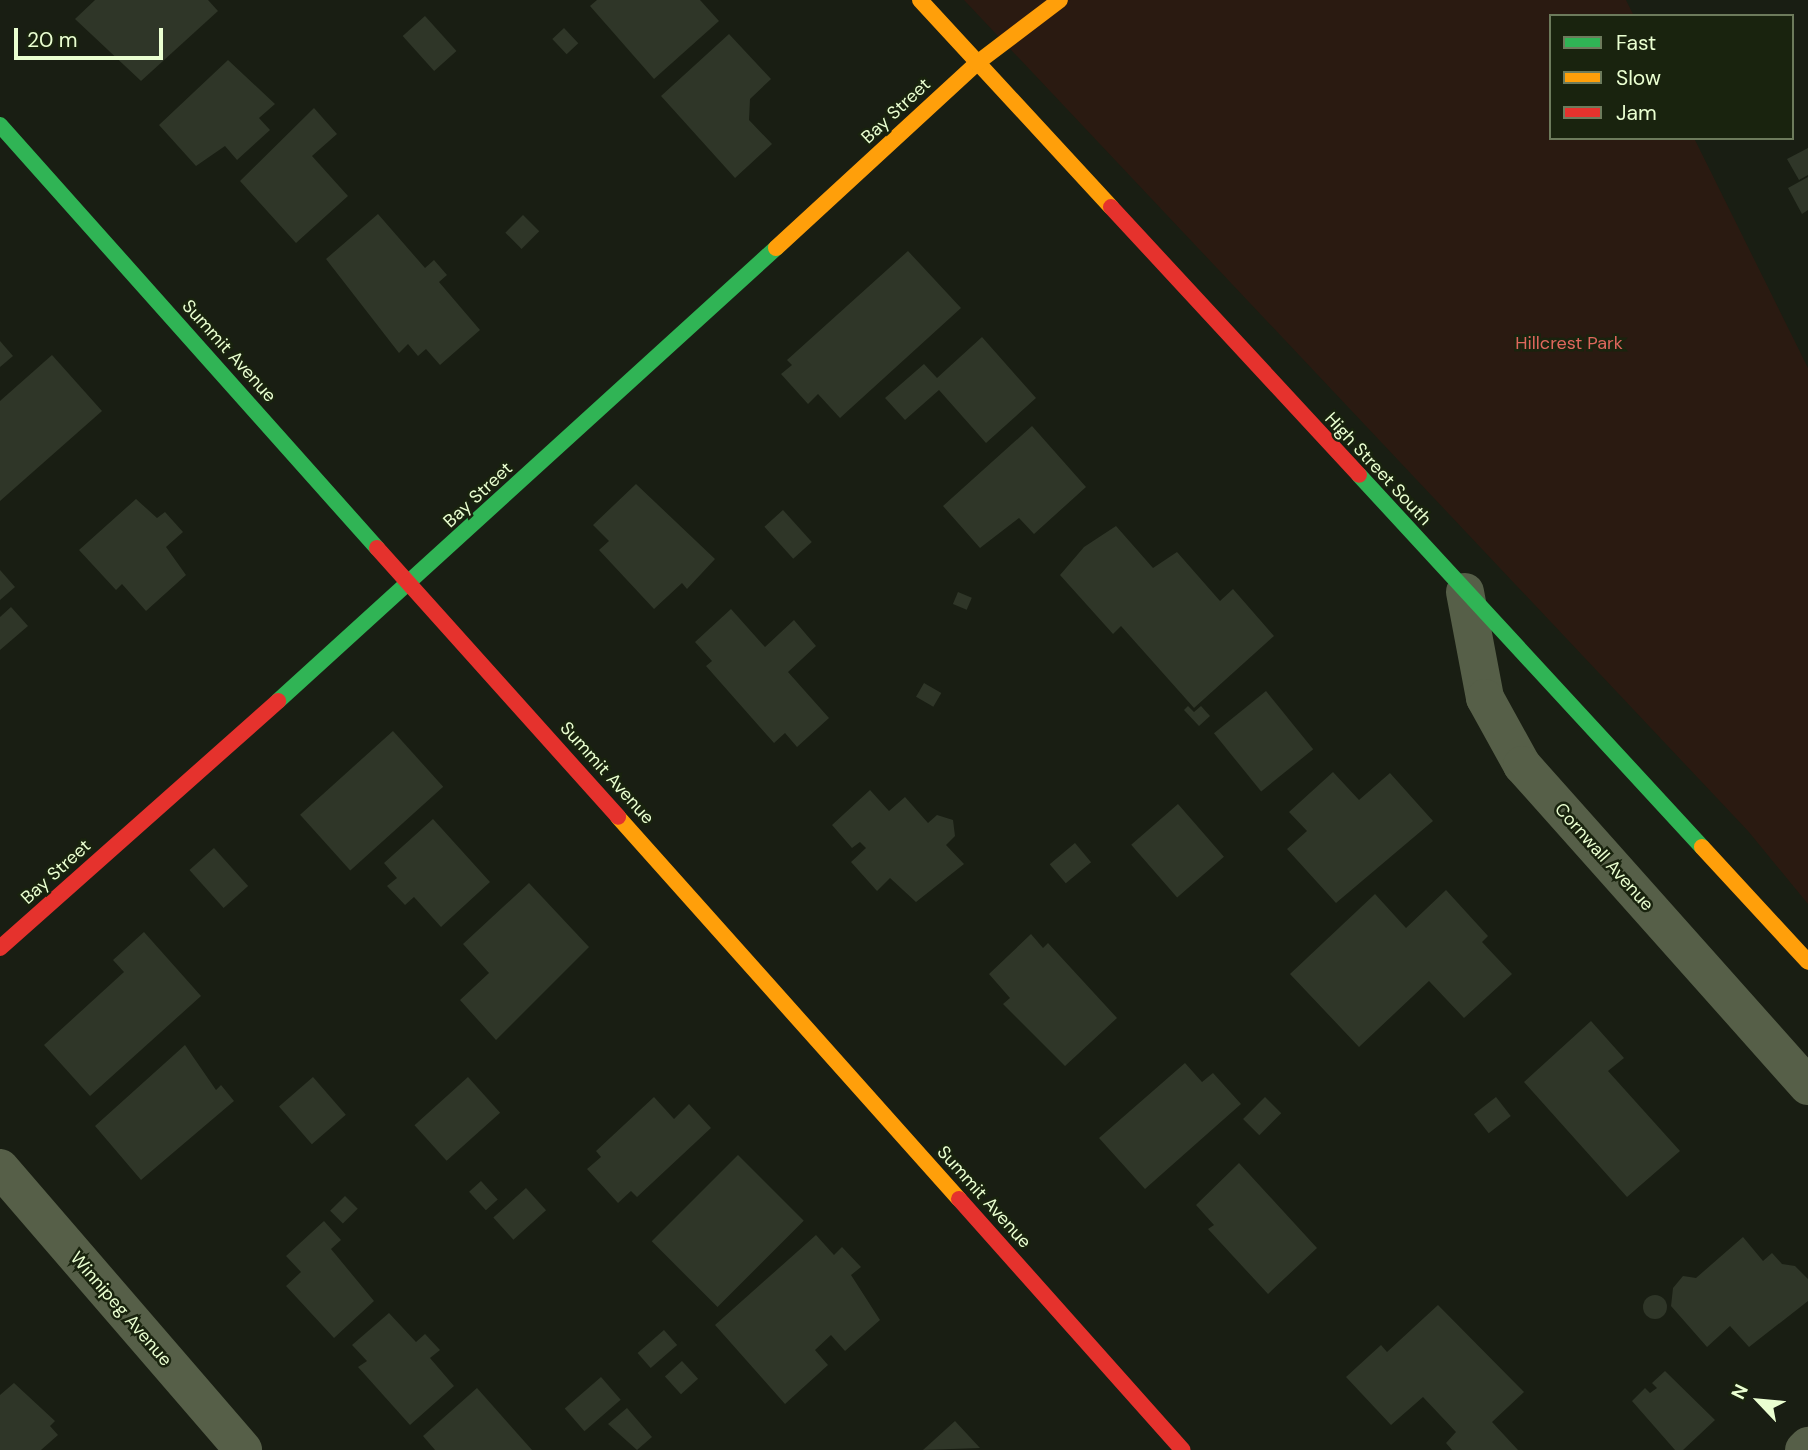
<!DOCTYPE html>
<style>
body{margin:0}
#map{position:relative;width:1808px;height:1450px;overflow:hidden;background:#191e13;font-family:"DM Sans",sans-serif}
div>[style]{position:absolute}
.green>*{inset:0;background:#2a1a11}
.building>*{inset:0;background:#2f3628;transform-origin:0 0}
.round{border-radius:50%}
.street>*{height:38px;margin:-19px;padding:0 19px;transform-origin:19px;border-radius:19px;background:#565f48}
.fast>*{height:16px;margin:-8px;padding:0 8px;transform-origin:8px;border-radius:8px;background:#30b455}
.slow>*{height:16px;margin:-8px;padding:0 8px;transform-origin:8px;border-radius:8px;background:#ff9f0a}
.jam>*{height:16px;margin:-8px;padding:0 8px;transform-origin:8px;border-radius:8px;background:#e5322d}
span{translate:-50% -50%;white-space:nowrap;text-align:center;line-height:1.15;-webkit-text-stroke:5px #19230e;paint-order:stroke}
.street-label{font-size:18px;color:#eaffd1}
.park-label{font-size:18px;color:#df675d}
.legend{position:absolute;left:1549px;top:14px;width:245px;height:126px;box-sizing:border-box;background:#19230e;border:2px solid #6d7b5c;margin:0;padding:9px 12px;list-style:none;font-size:21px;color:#eaffd1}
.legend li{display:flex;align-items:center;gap:14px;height:35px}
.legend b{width:35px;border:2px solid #6d7b5c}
.north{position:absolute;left:1724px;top:1366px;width:70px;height:70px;-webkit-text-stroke:5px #19230e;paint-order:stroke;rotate:296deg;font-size:19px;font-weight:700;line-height:28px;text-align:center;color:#eaffd1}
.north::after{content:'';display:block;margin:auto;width:24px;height:32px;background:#eaffd1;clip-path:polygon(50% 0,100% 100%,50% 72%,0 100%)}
.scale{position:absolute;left:14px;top:28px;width:149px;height:32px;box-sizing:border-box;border:4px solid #eaffd1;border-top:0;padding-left:9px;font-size:21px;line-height:24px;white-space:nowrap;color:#eaffd1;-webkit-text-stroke:5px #19230e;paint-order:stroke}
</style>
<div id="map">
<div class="green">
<i style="clip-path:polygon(964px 0,1626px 0,1634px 16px,1551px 16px,1551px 138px,1694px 138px,1808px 368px,1808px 904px,1748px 831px)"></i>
</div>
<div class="building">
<i style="clip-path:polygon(95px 0,208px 0,218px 11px,141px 81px,75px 19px)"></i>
<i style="clip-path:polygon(597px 0,700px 0,719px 21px,654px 79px,590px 6px)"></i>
<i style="left:425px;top:16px;width:47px;height:30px;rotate:48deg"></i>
<i style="left:564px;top:28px;width:21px;height:16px;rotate:47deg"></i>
<i style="clip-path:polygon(729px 34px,771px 79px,750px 99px,749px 120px,772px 144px,735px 178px,661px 96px)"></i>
<i style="clip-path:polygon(228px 60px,275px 104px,259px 118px,270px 130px,237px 160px,225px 146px,196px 166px,159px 125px)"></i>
<i style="clip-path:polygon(314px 108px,337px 134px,312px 156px,348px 196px,296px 243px,240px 181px)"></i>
<i style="clip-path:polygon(1808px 148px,1808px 175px,1799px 180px,1787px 159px)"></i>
<i style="clip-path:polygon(1808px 177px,1808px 210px,1802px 214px,1788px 188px)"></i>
<i style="clip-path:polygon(378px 214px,425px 268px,434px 260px,447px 275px,439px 282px,480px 330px,440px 365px,426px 349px,418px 356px,408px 344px,399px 353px,326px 259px)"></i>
<i style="left:523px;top:215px;width:23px;height:25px;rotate:45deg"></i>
<i style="clip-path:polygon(908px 251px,961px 308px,840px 418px,818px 394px,808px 404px,781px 374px,792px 365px,787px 360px)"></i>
<i style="clip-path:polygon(982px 337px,1036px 398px,986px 443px,939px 390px,905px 420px,885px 398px,924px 364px,937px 378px)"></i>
<i style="clip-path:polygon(0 341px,13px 356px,0 367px)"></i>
<i style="clip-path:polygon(52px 355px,102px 411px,0 501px,0 401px)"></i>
<i style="clip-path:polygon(1032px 426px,1086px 487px,1034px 534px,1019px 518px,980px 548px,943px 506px)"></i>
<i style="clip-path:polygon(636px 484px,715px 559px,687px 589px,682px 583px,654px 609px,599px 550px,609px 541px,593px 525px)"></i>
<i style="clip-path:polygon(136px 499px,157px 518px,165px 512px,183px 532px,166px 547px,186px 575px,146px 611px,122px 584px,116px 590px,79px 550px)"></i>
<i style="left:783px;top:510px;width:43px;height:25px;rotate:48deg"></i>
<i style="clip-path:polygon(1116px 526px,1153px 568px,1177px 552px,1220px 601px,1233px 589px,1274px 636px,1194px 708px,1121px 626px,1113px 634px,1060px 575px,1084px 547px)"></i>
<i style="clip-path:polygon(0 570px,15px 587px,0 600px)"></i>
<i style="left:958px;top:592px;width:15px;height:13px;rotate:23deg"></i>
<i style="clip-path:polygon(11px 607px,28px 626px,0 650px,0 617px)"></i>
<i style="clip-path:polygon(731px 609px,765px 647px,794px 620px,816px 646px,788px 672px,829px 718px,797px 747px,785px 733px,774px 743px,706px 666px,712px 661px,695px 642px)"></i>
<i style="left:924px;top:683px;width:20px;height:16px;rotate:30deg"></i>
<i style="left:1266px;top:691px;width:75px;height:67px;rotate:51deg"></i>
<i style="clip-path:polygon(1188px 706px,1194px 712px,1201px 706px,1210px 716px,1199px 726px,1184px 710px)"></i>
<i style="left:393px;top:731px;width:75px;height:125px;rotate:48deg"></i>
<i style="clip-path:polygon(1333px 772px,1359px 800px,1390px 773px,1433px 821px,1336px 903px,1287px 849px,1307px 831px,1289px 812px)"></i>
<i style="clip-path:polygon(870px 790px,889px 811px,905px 797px,928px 823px,937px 815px,953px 820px,955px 836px,946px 845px,964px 864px,916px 902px,890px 878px,877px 891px,851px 862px,866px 848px,860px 842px,852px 848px,832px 825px)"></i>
<i style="left:1178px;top:804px;width:70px;height:62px;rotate:49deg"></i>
<i style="clip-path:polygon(433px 819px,490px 882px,441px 927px,414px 897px,405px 905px,387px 886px,397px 878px,384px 863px)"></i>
<i style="left:1075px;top:843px;width:25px;height:33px;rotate:50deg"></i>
<i style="left:214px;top:848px;width:51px;height:33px;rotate:48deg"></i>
<i style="clip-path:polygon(529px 883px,589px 947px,496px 1040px,460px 1000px,489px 973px,463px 944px)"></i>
<i style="clip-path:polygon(1446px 890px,1488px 936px,1482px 942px,1512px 974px,1464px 1018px,1429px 981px,1359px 1047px,1290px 974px,1375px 894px,1406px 928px)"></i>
<i style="clip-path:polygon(144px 932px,201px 996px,90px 1096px,44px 1045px,124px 972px,113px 960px)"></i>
<i style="clip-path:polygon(1031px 934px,1043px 948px,1048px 943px,1117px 1018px,1065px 1066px,1003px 1004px,1010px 998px,989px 974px)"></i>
<i style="clip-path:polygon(1591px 1021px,1624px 1058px,1608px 1071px,1680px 1151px,1627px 1197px,1524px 1082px)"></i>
<i style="clip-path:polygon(185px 1045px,216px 1090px,221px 1085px,234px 1101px,141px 1180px,95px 1126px)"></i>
<i style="clip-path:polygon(1185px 1063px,1202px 1082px,1213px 1073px,1241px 1104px,1145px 1189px,1099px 1138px)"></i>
<i style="left:313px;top:1077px;width:50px;height:45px;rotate:49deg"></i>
<i style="left:468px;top:1077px;width:48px;height:72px;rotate:48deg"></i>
<i style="clip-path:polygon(654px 1097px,674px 1119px,689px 1104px,711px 1128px,637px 1197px,631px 1191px,618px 1203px,587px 1169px,601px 1157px,596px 1151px)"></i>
<i style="left:1265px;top:1097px;width:23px;height:31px;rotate:45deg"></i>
<i style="left:1496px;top:1097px;width:24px;height:28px;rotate:52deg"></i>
<i style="left:738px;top:1155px;width:93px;height:122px;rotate:45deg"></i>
<i style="clip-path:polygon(1239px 1163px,1317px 1248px,1268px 1294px,1208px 1229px,1214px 1225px,1196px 1205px)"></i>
<i style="left:481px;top:1181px;width:25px;height:16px;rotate:48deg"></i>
<i style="left:526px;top:1188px;width:30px;height:44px;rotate:48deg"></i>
<i style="left:345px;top:1196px;width:18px;height:21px;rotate:45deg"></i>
<i style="clip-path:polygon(324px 1221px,341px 1240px,331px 1249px,374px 1301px,334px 1338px,286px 1286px,301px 1272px,286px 1256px)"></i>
<i style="clip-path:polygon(816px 1235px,834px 1255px,842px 1247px,861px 1267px,851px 1275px,880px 1320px,845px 1351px,831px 1335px,815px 1350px,828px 1365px,785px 1404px,715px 1325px)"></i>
<i style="clip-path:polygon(1743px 1237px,1763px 1261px,1772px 1253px,1782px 1264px,1795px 1266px,1808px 1279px,1808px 1301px,1749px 1347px,1730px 1326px,1707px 1347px,1671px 1306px,1673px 1288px,1683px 1276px,1696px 1278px)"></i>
<i class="round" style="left:1643px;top:1295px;width:24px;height:24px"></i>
<i style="clip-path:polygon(1438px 1305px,1524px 1392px,1492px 1422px,1518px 1450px,1452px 1450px,1446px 1443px,1456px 1432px,1423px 1397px,1391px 1425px,1346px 1377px,1381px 1345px,1387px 1352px)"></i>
<i style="clip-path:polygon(389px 1313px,416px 1342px,425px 1334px,440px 1350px,430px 1358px,454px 1386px,410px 1425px,358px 1367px,367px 1361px,352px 1345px)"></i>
<i style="left:664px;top:1330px;width:20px;height:35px;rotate:49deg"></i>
<i style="left:682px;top:1361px;width:24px;height:23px;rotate:48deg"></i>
<i style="clip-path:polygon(1665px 1371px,1715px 1420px,1683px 1450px,1675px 1450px,1632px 1401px,1645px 1388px,1650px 1393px,1657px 1388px,1652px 1383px)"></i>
<i style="left:601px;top:1377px;width:30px;height:48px;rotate:49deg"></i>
<i style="clip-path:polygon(14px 1383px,55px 1421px,50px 1426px,58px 1435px,41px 1450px,0 1450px,0 1395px)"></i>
<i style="clip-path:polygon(477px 1388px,532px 1450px,435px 1450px,423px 1436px)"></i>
<i style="clip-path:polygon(627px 1408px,652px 1437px,637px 1450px,608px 1424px)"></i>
<i style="clip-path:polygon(955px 1421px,980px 1448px,923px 1450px)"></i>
</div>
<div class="street">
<i style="left:1465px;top:592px;width:108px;rotate:79.3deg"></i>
<i style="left:1485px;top:698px;width:77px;rotate:61.1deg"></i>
<i style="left:1522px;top:765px;width:430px;rotate:48.3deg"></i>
<i style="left:0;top:1168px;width:372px;rotate:49.2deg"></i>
<i style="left:1804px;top:1450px;width:6px;rotate:-45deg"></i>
</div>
<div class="fast">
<i style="left:0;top:125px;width:567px;rotate:48.29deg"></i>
<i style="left:1359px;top:475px;width:506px;rotate:47.32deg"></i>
<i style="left:278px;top:701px;width:673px;rotate:-42.29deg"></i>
</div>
<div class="slow">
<i style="left:920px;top:0;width:282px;rotate:47.3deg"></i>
<i style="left:776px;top:248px;width:273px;rotate:-42.6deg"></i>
<i style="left:977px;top:63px;width:104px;rotate:-37.2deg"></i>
<i style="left:618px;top:817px;width:512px;rotate:48.25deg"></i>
<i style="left:1702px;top:847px;width:156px;rotate:47.3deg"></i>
</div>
<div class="jam">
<i style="left:1111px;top:207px;width:365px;rotate:47.2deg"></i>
<i style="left:377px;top:548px;width:361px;rotate:48.1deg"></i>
<i style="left:0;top:948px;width:372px;rotate:-41.6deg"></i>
<i style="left:959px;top:1199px;width:336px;rotate:48.3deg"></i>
</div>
<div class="street-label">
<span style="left:896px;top:111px;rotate:-43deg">Bay Street</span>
<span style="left:229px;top:351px;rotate:48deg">Summit Avenue</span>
<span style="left:1378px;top:469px;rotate:47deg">High Street South</span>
<span style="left:478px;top:495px;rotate:-43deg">Bay Street</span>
<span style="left:607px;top:773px;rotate:48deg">Summit Avenue</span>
<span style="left:1604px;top:857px;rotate:48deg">Cornwall Avenue</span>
<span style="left:56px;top:872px;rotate:-42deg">Bay Street</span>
<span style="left:984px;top:1197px;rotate:48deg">Summit Avenue</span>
<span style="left:121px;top:1309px;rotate:49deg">Winnipeg Avenue</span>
</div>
<div class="park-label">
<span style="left:1569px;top:343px">Hillcrest Park</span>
</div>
<ul class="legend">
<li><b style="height:9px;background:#30b455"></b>Fast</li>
<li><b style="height:9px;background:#ff9f0a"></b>Slow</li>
<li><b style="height:9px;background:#e5322d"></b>Jam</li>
</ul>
<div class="north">N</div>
<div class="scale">20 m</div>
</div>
